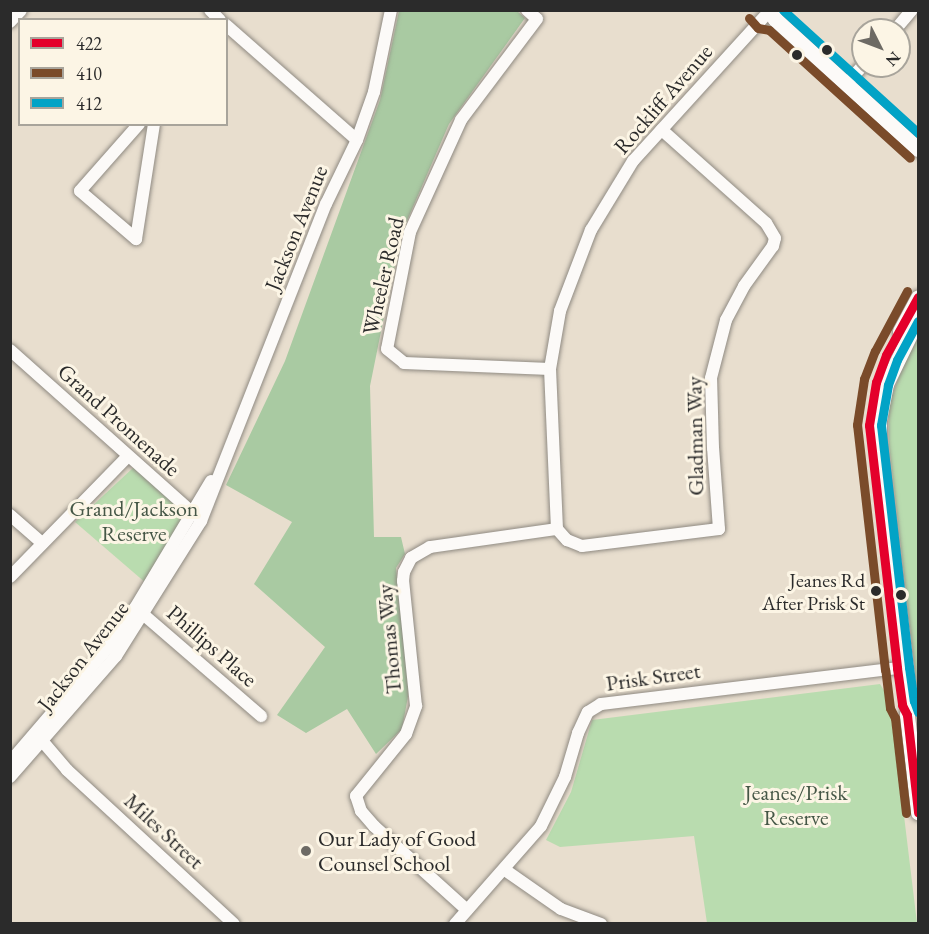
<!DOCTYPE html>
<style>
body{margin:0}
#map{position:relative;width:929px;height:934px;overflow:hidden;background:#e8dece;font-family:"EB Garamond",serif}
div>[style]{position:absolute}
.green>*{inset:0;background:#b9dcaf}
.forest>*{inset:0;background:#a9caa2}
.roads{filter:drop-shadow(0 0 2px #8f8a82) drop-shadow(0 0 2px #8f8a82)}
.minor>*{height:12px;margin:-6px;padding:0 6px;transform-origin:6px;border-radius:6px;background:#fcfaf8}
.major>*{height:15px;margin:-7.5px;padding:0 7.5px;transform-origin:7.5px;border-radius:7.5px;background:#fcfaf8}
.bus-1>*{height:9px;margin:-4.5px;padding:0 4.5px;transform-origin:4.5px;border-radius:4.5px;background:#e4002b}
.bus-2>*{height:9px;margin:-4.5px;padding:0 4.5px;transform-origin:4.5px;border-radius:4.5px;background:#7a4b2a}
.bus-3>*{height:9px;margin:-4.5px;padding:0 4.5px;transform-origin:4.5px;border-radius:4.5px;background:#02a3c6}
.dots>*{width:16px;height:16px;translate:-50% -50%;box-sizing:border-box;border:3px solid #fcf5e5;border-radius:50%}
span{translate:-50% -50%;white-space:nowrap;text-align:center;line-height:1.15;-webkit-text-stroke:6px #fcf5e5;paint-order:stroke}
.bus-label{font-size:20px;color:#2b2b2b}
.right{translate:-100% -50%;text-align:right}
.street-label{font-size:22px;color:#2b2b2b}
.park-label{font-size:22px;color:#455746}
.poi-label{font-size:22px;color:#2b2b2b}
.left{translate:0 -50%;text-align:left}
.frame{position:absolute;inset:0;border:12px solid #2b2b2b;pointer-events:none}
.legend{position:absolute;left:18px;top:18px;width:210px;height:108px;box-sizing:border-box;background:#fcf5e5;border:2px solid #a8a49b;margin:0;padding:8px 10px;list-style:none;font-size:18px;color:#2b2b2b}
.legend li{display:flex;align-items:center;gap:12px;height:30px}
.legend b{width:30px;border:2px solid #a8a49b}
.north{position:absolute;left:851px;top:18px;width:60px;height:60px;box-sizing:border-box;background:#fcf5e5;border:2px solid #a8a49b;border-radius:50%;rotate:132deg;font-size:16px;font-weight:700;line-height:24px;text-align:center;color:#2b2b2b}
.north::after{content:'';display:block;margin:auto;width:21px;height:27px;background:#6d6a64;clip-path:polygon(50% 0,100% 100%,50% 72%,0 100%)}
</style>
<div id="map">
<div class="green">
<i style="clip-path:polygon(918px 338px,918px 695px,889px 444px,889px 403px,905px 362px)"></i>
<i style="clip-path:polygon(134px 467px,187px 516px,147px 584px,75px 522px)"></i>
<i style="clip-path:polygon(880px 684px,890px 700px,917px 923px,707px 923px,694px 836px,560px 847px,546px 840px,571px 792px,592px 720px)"></i>
</div>
<div class="forest">
<i style="clip-path:polygon(399px 11px,517px 11px,525px 18px,449px 124px,403px 230px,388px 297px,370px 386px,374px 537px,401px 537px,405px 554px,396px 568px,409px 691px,402px 729px,376px 754px,347px 709px,306px 733px,277px 715px,325px 647px,254px 584px,292px 522px,226px 485px,285px 361px,380px 100px)"></i>
</div>
<div class="roads">
<div class="minor">
<i style="left:210px;top:10px;width:14px;rotate:45deg"></i>
<i style="left:527px;top:10px;width:13px;rotate:42deg"></i>
<i style="left:537px;top:19px;width:126px;rotate:127deg"></i>
<i style="left:461px;top:120px;width:123px;rotate:114.5deg"></i>
<i style="left:410px;top:232px;width:119px;rotate:101.1deg"></i>
<i style="left:387px;top:349px;width:22px;rotate:39deg"></i>
<i style="left:404px;top:363px;width:146px;rotate:2.4deg"></i>
<i style="left:10px;top:22px;width:16px;rotate:-47deg"></i>
<i style="left:226px;top:25px;width:174px;rotate:41.3deg"></i>
<i style="left:895px;top:30px;width:26px;rotate:-50deg"></i>
<i style="left:847px;top:83px;width:24px;rotate:-48deg"></i>
<i style="left:139px;top:124px;width:89px;rotate:131.4deg"></i>
<i style="left:80px;top:191px;width:74px;rotate:40.6deg"></i>
<i style="left:136px;top:239px;width:116px;rotate:-81.1deg"></i>
<i style="left:10px;top:350px;width:249px;rotate:41.7deg"></i>
<i style="left:10px;top:515px;width:43px;rotate:41.2deg"></i>
<i style="left:557px;top:529px;width:15px;rotate:48deg"></i>
<i style="left:567px;top:540px;width:16px;rotate:22deg"></i>
<i style="left:582px;top:546px;width:138px;rotate:-7.1deg"></i>
<i style="left:719px;top:529px;width:81px;rotate:-94.2deg"></i>
<i style="left:713px;top:448px;width:70px;rotate:-91.6deg"></i>
<i style="left:711px;top:378px;width:60px;rotate:-75.5deg"></i>
<i style="left:726px;top:320px;width:38px;rotate:-62deg"></i>
<i style="left:744px;top:286px;width:49px;rotate:-54.1deg"></i>
<i style="left:773px;top:246px;width:8px;rotate:-76deg"></i>
<i style="left:775px;top:238px;width:17px;rotate:-121deg"></i>
<i style="left:766px;top:223px;width:140px;rotate:-138.2deg"></i>
<i style="left:557px;top:529px;width:160px;rotate:-92.5deg"></i>
<i style="left:550px;top:369px;width:59px;rotate:-80.2deg"></i>
<i style="left:560px;top:311px;width:87px;rotate:-69.1deg"></i>
<i style="left:591px;top:230px;width:81px;rotate:-58.7deg"></i>
<i style="left:633px;top:161px;width:195px;rotate:-47.7deg"></i>
<i style="left:10px;top:577px;width:168px;rotate:-45.7deg"></i>
<i style="left:137px;top:609px;width:164px;rotate:40.8deg"></i>
<i style="left:38px;top:736px;width:45px;rotate:49.5deg"></i>
<i style="left:67px;top:770px;width:227px;rotate:42.7deg"></i>
<i style="left:10px;top:762px;width:149px;rotate:-49.4deg"></i>
<i style="left:107px;top:649px;width:50px;rotate:-55.7deg"></i>
<i style="left:135px;top:608px;width:148px;rotate:-59.1deg"></i>
<i style="left:10px;top:777px;width:161px;rotate:-48.8deg"></i>
<i style="left:116px;top:656px;width:160px;rotate:-57.8deg"></i>
<i style="left:201px;top:521px;width:341px;rotate:-68.5deg"></i>
<i style="left:326px;top:204px;width:71px;rotate:-64.2deg"></i>
<i style="left:357px;top:140px;width:51px;rotate:-70.5deg"></i>
<i style="left:374px;top:92px;width:84px;rotate:-78.3deg"></i>
<i style="left:505px;top:870px;width:68px;rotate:34.9deg"></i>
<i style="left:561px;top:909px;width:43px;rotate:20.6deg"></i>
<i style="left:467px;top:910px;width:125px;rotate:-137.9deg"></i>
<i style="left:374px;top:826px;width:20px;rotate:-131deg"></i>
<i style="left:361px;top:811px;width:16px;rotate:-108deg"></i>
<i style="left:356px;top:796px;width:80px;rotate:-51.1deg"></i>
<i style="left:406px;top:734px;width:30px;rotate:-70deg"></i>
<i style="left:416px;top:706px;width:126px;rotate:-95.9deg"></i>
<i style="left:403px;top:581px;width:9px;rotate:-84deg"></i>
<i style="left:404px;top:572px;width:16px;rotate:-63deg"></i>
<i style="left:411px;top:558px;width:22px;rotate:-30deg"></i>
<i style="left:430px;top:547px;width:128px;rotate:-8.1deg"></i>
<i style="left:455px;top:924px;width:130px;rotate:-48.7deg"></i>
<i style="left:541px;top:826px;width:55px;rotate:-63.9deg"></i>
<i style="left:565px;top:777px;width:46px;rotate:-73.5deg"></i>
<i style="left:578px;top:733px;width:23px;rotate:-65deg"></i>
<i style="left:588px;top:712px;width:15px;rotate:-32deg"></i>
<i style="left:601px;top:704px;width:307px;rotate:-6.9deg"></i>
</div>
<div class="major">
<i style="left:770px;top:10px;width:10px;rotate:61deg"></i>
<i style="left:775px;top:19px;width:193px;rotate:42.3deg"></i>
<i style="left:918px;top:318px;width:73px;rotate:115.9deg"></i>
<i style="left:886px;top:384px;width:36px;rotate:101deg"></i>
<i style="left:879px;top:419px;width:23px;rotate:90deg"></i>
<i style="left:879px;top:442px;width:262px;rotate:83.2deg"></i>
<i style="left:910px;top:702px;width:13px;rotate:103deg"></i>
<i style="left:907px;top:715px;width:98px;rotate:83.5deg"></i>
<i style="left:900px;top:331px;width:38px;rotate:-62deg"></i>
</div>
</div>
<div class="bus-1">
<i style="left:918px;top:297px;width:66px;rotate:118.9deg"></i>
<i style="left:886px;top:355px;width:29px;rotate:110deg"></i>
<i style="left:876px;top:382px;width:44px;rotate:99.2deg"></i>
<i style="left:869px;top:425px;width:245px;rotate:83.4deg"></i>
<i style="left:897px;top:668px;width:37px;rotate:82deg"></i>
<i style="left:902px;top:705px;width:11px;rotate:63deg"></i>
<i style="left:907px;top:715px;width:98px;rotate:83.5deg"></i>
</div>
<div class="bus-2">
<i style="left:749px;top:18px;width:13px;rotate:48deg"></i>
<i style="left:758px;top:28px;width:11px;rotate:10deg"></i>
<i style="left:769px;top:30px;width:190px;rotate:42.2deg"></i>
<i style="left:906px;top:813px;width:96px;rotate:-96.6deg"></i>
<i style="left:895px;top:718px;width:11px;rotate:-117deg"></i>
<i style="left:890px;top:708px;width:38px;rotate:-97deg"></i>
<i style="left:885px;top:670px;width:247px;rotate:-96.5deg"></i>
<i style="left:857px;top:425px;width:47px;rotate:-81.3deg"></i>
<i style="left:864px;top:379px;width:30px;rotate:-69deg"></i>
<i style="left:875px;top:351px;width:68px;rotate:-61.9deg"></i>
</div>
<div class="bus-3">
<i style="left:783px;top:10px;width:183px;rotate:42.3deg"></i>
<i style="left:918px;top:321px;width:44px;rotate:118.3deg"></i>
<i style="left:897px;top:360px;width:27px;rotate:110deg"></i>
<i style="left:888px;top:385px;width:41px;rotate:99.9deg"></i>
<i style="left:881px;top:425px;width:244px;rotate:83.4deg"></i>
<i style="left:909px;top:667px;width:34px;rotate:82deg"></i>
<i style="left:914px;top:701px;width:12px;rotate:70deg"></i>
</div>
<div class="dots">
<i style="left:827px;top:50px;background:#2b2b2b"></i>
<i style="left:797px;top:55px;background:#2b2b2b"></i>
<i style="left:876px;top:591px;background:#2b2b2b"></i>
<i style="left:901px;top:595px;background:#2b2b2b"></i>
<i style="left:306px;top:851px;background:#6d6a64"></i>
</div>
<div class="bus-label">
<span class="right" style="left:865px;top:592px">Jeanes Rd<br>After Prisk St</span>
</div>
<div class="street-label">
<span style="left:663px;top:99px;rotate:-49deg">Rockliff Avenue</span>
<span style="left:296px;top:228px;rotate:-68deg">Jackson Avenue</span>
<span style="left:383px;top:276px;rotate:-77deg">Wheeler Road</span>
<span style="left:119px;top:420px;rotate:42deg">Grand Promenade</span>
<span style="left:695px;top:436px;rotate:-91deg">Gladman Way</span>
<span style="left:389px;top:639px;rotate:-95deg">Thomas Way</span>
<span style="left:212px;top:646px;rotate:41deg">Phillips Place</span>
<span style="left:83px;top:656px;rotate:-52deg">Jackson Avenue</span>
<span style="left:653px;top:677px;rotate:-8deg">Prisk Street</span>
<span style="left:164px;top:831px;rotate:43deg">Miles Street</span>
</div>
<div class="park-label">
<span style="left:134px;top:521px">Grand/Jackson<br>Reserve</span>
<span style="left:796px;top:805px">Jeanes/Prisk<br>Reserve</span>
</div>
<div class="poi-label">
<span class="left" style="left:318px;top:851px">Our Lady of Good<br>Counsel School</span>
</div>
<div class="frame"></div>
<ul class="legend">
<li><b style="height:8px;background:#e4002b"></b>422</li>
<li><b style="height:8px;background:#7a4b2a"></b>410</li>
<li><b style="height:8px;background:#02a3c6"></b>412</li>
</ul>
<div class="north">N</div>
</div>
